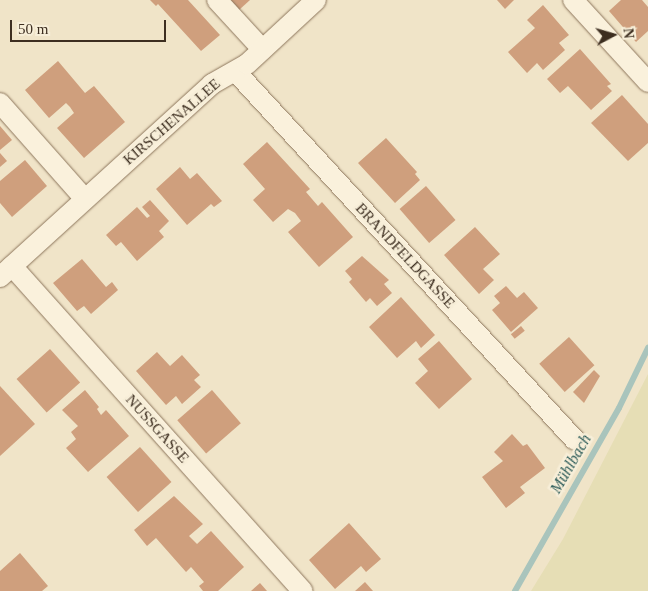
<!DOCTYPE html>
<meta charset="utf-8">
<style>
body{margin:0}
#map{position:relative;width:648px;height:591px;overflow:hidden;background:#f0e4c8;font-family:Georgia,serif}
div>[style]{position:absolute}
.farmland>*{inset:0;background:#e6deb5}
.stream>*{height:6px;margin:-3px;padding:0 3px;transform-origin:3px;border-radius:3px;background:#a9c4bc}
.building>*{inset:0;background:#cf9f7d;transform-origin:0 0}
.roads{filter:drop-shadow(0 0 1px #8d765c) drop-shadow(0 0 1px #8d765c)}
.minor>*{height:20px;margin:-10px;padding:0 10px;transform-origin:10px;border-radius:10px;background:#faf1dc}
span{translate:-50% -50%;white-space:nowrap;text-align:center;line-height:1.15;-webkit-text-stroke:5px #f7eed8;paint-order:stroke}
.street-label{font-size:15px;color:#3d2e20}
.water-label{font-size:16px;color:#2f5d5a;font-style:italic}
.north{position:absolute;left:588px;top:10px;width:50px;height:50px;-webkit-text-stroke:4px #f7eed8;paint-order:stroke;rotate:84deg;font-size:14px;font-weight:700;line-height:20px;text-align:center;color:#3d2e20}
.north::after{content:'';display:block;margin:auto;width:18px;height:22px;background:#3d2e20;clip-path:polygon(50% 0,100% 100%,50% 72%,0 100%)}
.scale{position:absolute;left:10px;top:20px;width:156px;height:22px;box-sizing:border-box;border:2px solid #3d2e20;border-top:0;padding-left:6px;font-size:15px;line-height:18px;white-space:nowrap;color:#3d2e20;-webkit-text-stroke:4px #f7eed8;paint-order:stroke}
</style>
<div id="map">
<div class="farmland">
<i style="clip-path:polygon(648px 374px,648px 591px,531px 591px,563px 539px)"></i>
</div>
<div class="stream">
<i style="left:515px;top:591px;width:210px;rotate:-60.4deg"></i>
<i style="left:619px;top:408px;width:67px;rotate:-64.2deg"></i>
</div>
<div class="building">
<i style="clip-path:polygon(150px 0,188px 0,220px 35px,201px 51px,158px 4px,156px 6px)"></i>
<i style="clip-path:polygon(230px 0,250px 0,239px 10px)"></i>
<i style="clip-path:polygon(497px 0,514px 0,505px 9px)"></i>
<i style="clip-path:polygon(621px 0,642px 0,648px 7px,648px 31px,636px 42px,609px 11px)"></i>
<i style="clip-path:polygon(543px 5px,569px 35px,559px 43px,565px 50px,543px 70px,537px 63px,527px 73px,508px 52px,535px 28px,527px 20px)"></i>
<i style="clip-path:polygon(580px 49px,611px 84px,607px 86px,612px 91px,591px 110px,568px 86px,560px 93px,547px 79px)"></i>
<i style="clip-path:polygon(58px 61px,85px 93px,94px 86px,125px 122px,84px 158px,57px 128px,74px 113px,70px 107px,66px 103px,49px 118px,25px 90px)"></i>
<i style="clip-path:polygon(622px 95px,648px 124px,648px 143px,628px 161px,591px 123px)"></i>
<i style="clip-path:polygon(0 126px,12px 140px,0 150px)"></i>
<i style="clip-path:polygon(386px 138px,417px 172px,415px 174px,420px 180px,395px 203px,358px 163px)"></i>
<i style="clip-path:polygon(267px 142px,310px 189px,306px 192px,318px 206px,322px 202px,353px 237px,319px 267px,288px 232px,301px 221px,295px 213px,288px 209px,273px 222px,253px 200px,265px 189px,243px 164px)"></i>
<i style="clip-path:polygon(0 153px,7px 161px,0 167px)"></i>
<i style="clip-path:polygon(25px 160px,47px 186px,12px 217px,0 203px,0 181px)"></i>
<i style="clip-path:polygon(180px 167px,190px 179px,197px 173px,222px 201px,214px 207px,211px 204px,187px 225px,156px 189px)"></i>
<i style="left:426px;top:186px;width:45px;height:35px;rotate:49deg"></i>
<i style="clip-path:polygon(150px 200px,169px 221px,159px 231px,164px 237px,137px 261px,121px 242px,116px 246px,106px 235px,137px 207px,147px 218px,150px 216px,142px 207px)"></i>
<i style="clip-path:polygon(475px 227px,500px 254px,483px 269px,494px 280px,479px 294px,444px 255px)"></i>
<i style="clip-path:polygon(362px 256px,389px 280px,384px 284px,392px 293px,377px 306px,370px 298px,366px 302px,349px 282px,352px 279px,345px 271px)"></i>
<i style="clip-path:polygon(82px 259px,106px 287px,112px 282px,118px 290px,91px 314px,84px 306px,77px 311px,53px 283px)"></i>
<i style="clip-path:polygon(506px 286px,517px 298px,524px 292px,538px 308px,511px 332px,492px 310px,500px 303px,494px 296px)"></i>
<i style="clip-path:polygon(401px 297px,435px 335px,421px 348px,416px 341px,397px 358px,369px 327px)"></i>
<i style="left:521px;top:326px;width:6px;height:13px;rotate:51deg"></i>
<i style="left:569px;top:337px;width:38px;height:40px;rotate:48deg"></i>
<i style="clip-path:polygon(439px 341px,472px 379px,439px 409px,415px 383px,428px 371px,418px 359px)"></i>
<i style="left:50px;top:349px;width:45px;height:45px;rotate:48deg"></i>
<i style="clip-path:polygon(157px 352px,170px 366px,182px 355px,200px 375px,194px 380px,201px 387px,182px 404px,176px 396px,166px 405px,136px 371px)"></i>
<i style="clip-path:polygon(594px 370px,600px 376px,584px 403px,573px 392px)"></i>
<i style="clip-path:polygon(0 386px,35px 424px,0 456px)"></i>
<i style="clip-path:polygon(85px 390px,99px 407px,97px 409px,101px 415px,106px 410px,129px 436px,88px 472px,66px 448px,76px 439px,71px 432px,78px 426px,62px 410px)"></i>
<i style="left:212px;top:390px;width:44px;height:46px;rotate:49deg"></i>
<i style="clip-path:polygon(512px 434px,523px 446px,527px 444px,545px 468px,520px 487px,525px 493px,506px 508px,482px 477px,503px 461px,494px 452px)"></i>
<i style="left:140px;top:447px;width:47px;height:45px;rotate:48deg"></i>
<i style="clip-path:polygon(174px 496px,203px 524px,189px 536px,197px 544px,211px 531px,244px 567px,218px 591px,203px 591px,199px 586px,204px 582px,191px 567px,186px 572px,156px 538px,147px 546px,134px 530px)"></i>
<i style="clip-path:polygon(349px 523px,381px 559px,366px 572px,361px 566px,335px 589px,309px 560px)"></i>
<i style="clip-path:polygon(20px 553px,48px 586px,42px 591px,0 591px,0 571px)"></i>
<i style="clip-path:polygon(365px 582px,373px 591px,355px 591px)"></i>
<i style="clip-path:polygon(260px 583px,267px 591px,251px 591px)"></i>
</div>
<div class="roads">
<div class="minor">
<i style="left:217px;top:0;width:67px;rotate:47.4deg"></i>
<i style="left:573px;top:0;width:111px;rotate:47.6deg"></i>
<i style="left:236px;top:72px;width:500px;rotate:47.35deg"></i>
<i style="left:0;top:103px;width:128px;rotate:48.5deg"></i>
<i style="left:12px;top:266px;width:436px;rotate:48.2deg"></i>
<i style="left:0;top:277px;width:287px;rotate:-42.3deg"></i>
<i style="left:212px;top:84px;width:40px;rotate:-29.7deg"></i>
<i style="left:247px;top:64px;width:94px;rotate:-42.8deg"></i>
</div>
</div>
<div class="street-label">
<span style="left:172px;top:122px;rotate:-41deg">KIRSCHENALLEE</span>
<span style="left:405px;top:256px;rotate:47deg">BRANDFELDGASSE</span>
<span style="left:157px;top:429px;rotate:48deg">NUSSGASSE</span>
</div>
<div class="water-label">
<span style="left:571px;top:464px;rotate:-60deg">Mühlbach</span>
</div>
<div class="north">N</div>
<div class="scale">50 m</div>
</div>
